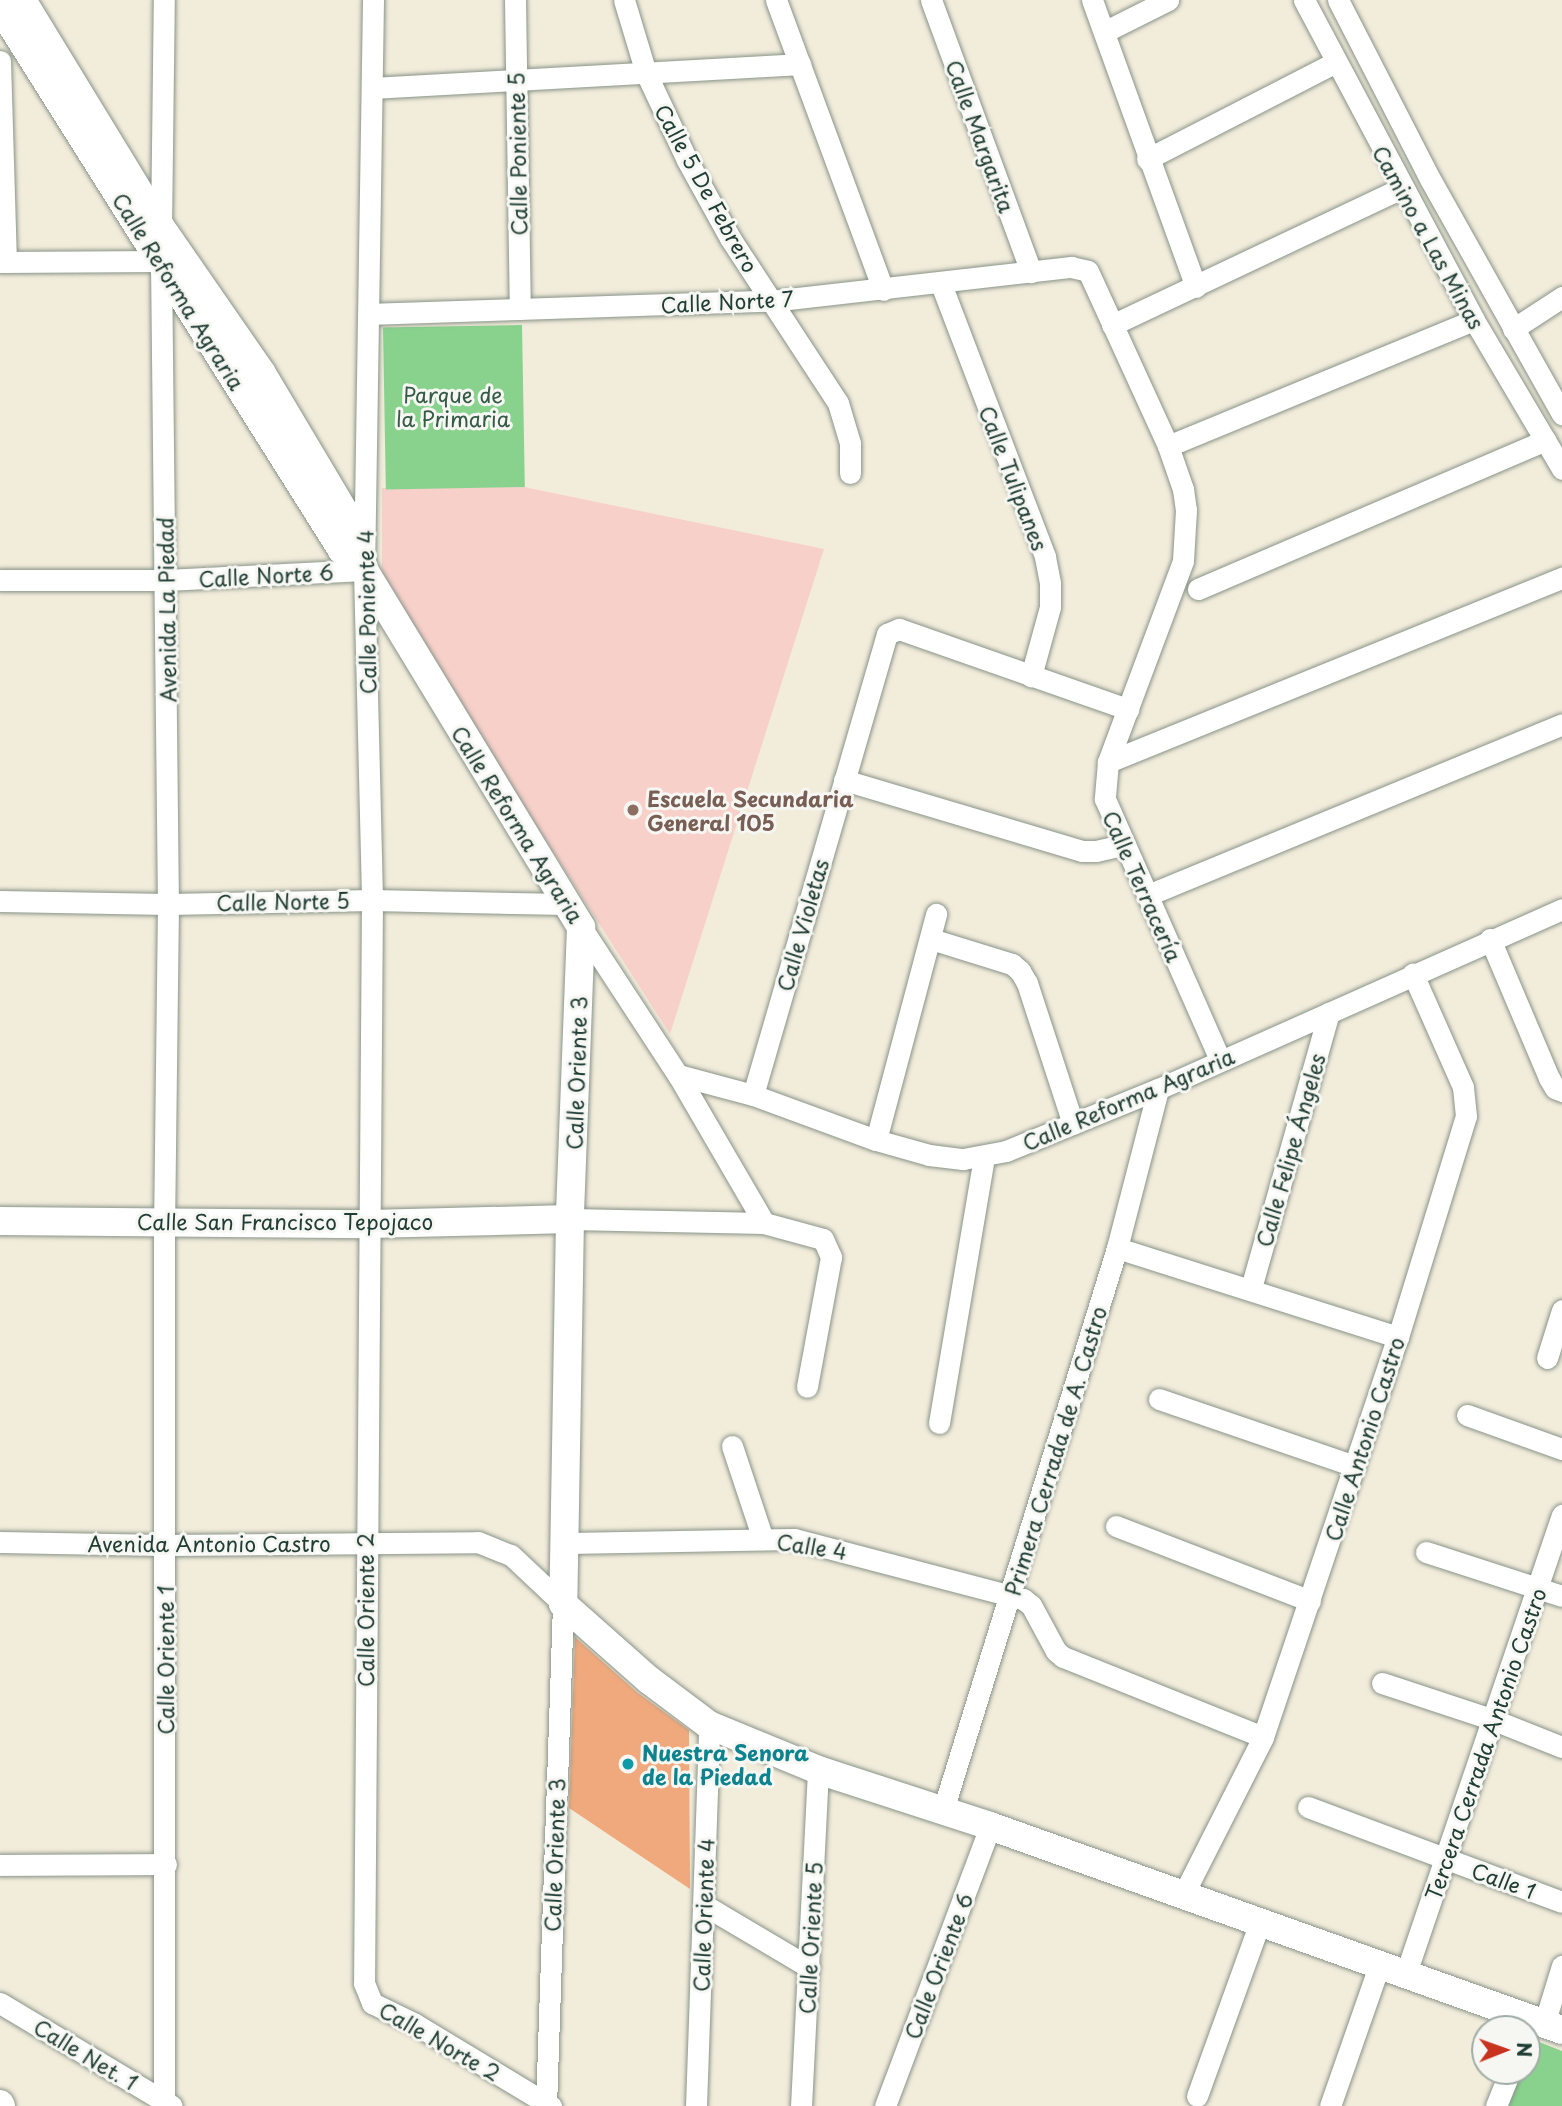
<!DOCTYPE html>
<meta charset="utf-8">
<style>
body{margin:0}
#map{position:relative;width:1562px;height:2106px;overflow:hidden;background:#f2ecdb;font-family:"Playpen Sans",sans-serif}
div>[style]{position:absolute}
.built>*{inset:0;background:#f7d0ca}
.green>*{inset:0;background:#89d28e;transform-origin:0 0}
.building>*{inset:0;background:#f0a97d}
.roads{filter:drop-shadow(0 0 2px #889488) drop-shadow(0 0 2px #889488)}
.minor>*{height:21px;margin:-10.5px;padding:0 10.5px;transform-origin:10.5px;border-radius:10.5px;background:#fff}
.major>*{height:28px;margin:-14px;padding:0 14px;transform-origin:14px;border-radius:14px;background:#fff}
.dots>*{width:19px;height:19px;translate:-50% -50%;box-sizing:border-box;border:4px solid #f6f6f2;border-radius:50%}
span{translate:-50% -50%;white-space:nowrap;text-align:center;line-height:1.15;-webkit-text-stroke:6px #f6f6f2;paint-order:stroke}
.street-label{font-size:21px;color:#1f3d34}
.park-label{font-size:21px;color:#345b46}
.education-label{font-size:21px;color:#785e54;font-weight:700}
.left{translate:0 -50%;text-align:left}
.culture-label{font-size:21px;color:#0d838f;font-weight:700}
.north{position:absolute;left:1471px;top:2015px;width:70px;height:70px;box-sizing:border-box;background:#f6f6f2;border:2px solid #a0aca6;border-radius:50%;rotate:89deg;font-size:19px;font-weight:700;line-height:28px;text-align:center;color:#1f3d34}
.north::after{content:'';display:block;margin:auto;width:24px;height:32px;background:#c8321e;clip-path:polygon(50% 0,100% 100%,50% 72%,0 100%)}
</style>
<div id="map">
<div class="built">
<i style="clip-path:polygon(524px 487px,824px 549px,670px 1034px,382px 585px,382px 488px)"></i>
</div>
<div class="green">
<i style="left:522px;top:325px;width:162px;height:139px;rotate:89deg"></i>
<i style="clip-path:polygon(1534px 2040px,1562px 2051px,1562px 2106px,1508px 2106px,1522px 2071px,1527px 2071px,1527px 2058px)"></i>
</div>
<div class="building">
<i style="clip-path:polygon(575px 1637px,638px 1693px,689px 1730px,690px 1889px,569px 1808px)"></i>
</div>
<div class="roads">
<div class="minor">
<i style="left:373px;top:0;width:570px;rotate:90.9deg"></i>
<i style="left:364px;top:570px;width:330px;rotate:88.6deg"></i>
<i style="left:372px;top:900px;width:1083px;rotate:90.42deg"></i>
<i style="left:364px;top:1983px;width:22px;rotate:68deg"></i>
<i style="left:372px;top:2003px;width:48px;rotate:26deg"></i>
<i style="left:415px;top:2024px;width:159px;rotate:31.1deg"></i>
<i style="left:515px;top:0;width:309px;rotate:89.1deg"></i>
<i style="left:624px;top:0;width:76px;rotate:73.2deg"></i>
<i style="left:646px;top:73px;width:96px;rotate:64.8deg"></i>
<i style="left:687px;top:160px;width:89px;rotate:61.1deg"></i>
<i style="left:730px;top:238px;width:197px;rotate:56.8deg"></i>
<i style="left:838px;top:403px;width:42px;rotate:73.3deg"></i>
<i style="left:850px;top:443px;width:30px;rotate:90deg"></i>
<i style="left:776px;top:0;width:309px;rotate:69.7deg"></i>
<i style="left:931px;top:0;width:290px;rotate:69.8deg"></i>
<i style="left:1092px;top:0;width:305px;rotate:70.1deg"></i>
<i style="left:1304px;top:0;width:362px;rotate:62deg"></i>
<i style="left:1474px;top:320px;width:173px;rotate:59.4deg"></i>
<i style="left:1338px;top:0;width:201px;rotate:62.8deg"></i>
<i style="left:1430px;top:179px;width:270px;rotate:60.7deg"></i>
<i style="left:1104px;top:32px;width:72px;rotate:-26.6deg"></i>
<i style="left:0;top:61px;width:201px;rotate:88.3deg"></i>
<i style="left:373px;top:88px;width:428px;rotate:-3.2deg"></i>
<i style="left:1147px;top:159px;width:212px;rotate:-27.2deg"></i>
<i style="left:161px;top:230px;width:230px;rotate:-89.3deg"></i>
<i style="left:0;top:262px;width:161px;rotate:-0.4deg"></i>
<i style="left:161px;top:262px;width:642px;rotate:89.38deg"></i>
<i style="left:168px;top:904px;width:316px;rotate:90.7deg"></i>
<i style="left:164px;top:1220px;width:881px;rotate:90deg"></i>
<i style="left:941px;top:284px;width:292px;rotate:69.1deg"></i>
<i style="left:1045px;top:557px;width:25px;rotate:79deg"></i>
<i style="left:1050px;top:582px;width:25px;rotate:90deg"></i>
<i style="left:1050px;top:607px;width:72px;rotate:105.4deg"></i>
<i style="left:370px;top:314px;width:401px;rotate:-1.9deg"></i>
<i style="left:771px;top:301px;width:302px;rotate:-6.5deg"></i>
<i style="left:1071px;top:267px;width:17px;rotate:13deg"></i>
<i style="left:1088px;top:271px;width:192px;rotate:65.4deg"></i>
<i style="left:1168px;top:446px;width:46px;rotate:70.8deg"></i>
<i style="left:1183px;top:489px;width:21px;rotate:82deg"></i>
<i style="left:1186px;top:510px;width:51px;rotate:93.4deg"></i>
<i style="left:1183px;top:561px;width:215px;rotate:110.5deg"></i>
<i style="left:1108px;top:762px;width:37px;rotate:95deg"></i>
<i style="left:1105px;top:799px;width:285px;rotate:66.2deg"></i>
<i style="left:1112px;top:325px;width:321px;rotate:-25.3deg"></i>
<i style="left:1513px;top:329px;width:59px;rotate:-33.1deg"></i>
<i style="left:1168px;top:446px;width:331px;rotate:-22.4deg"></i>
<i style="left:0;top:580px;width:166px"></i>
<i style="left:166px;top:580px;width:198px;rotate:-2.9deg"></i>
<i style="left:1198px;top:589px;width:378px;rotate:-23.2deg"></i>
<i style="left:1108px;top:762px;width:490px;rotate:-22.1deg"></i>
<i style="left:844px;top:780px;width:248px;rotate:16.6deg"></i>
<i style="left:1082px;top:851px;width:14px"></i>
<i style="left:1096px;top:851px;width:28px;rotate:-13deg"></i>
<i style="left:1148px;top:895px;width:448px;rotate:-22.4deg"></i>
<i style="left:0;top:901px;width:168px;rotate:1deg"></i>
<i style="left:168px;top:904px;width:204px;rotate:-1.1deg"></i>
<i style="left:372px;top:900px;width:193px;rotate:1.2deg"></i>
<i style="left:581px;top:927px;width:177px;rotate:56.8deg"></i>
<i style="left:678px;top:1075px;width:78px;rotate:14.9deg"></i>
<i style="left:753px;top:1095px;width:131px;rotate:20.1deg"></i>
<i style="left:876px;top:1140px;width:55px;rotate:15.8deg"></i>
<i style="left:929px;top:1155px;width:34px;rotate:7deg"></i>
<i style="left:963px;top:1159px;width:44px;rotate:-10.5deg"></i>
<i style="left:1006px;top:1151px;width:164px;rotate:-22.2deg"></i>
<i style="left:1158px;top:1089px;width:442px;rotate:-24deg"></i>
<i style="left:931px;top:939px;width:85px;rotate:17.2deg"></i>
<i style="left:1012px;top:964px;width:11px;rotate:41deg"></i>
<i style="left:1020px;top:971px;width:14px;rotate:60deg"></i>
<i style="left:1027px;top:983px;width:148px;rotate:71.9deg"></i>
<i style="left:1490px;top:939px;width:151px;rotate:67deg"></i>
<i style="left:1549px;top:1078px;width:12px;rotate:59deg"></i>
<i style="left:1555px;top:1088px;width:8px;rotate:23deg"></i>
<i style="left:678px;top:1075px;width:171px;rotate:59.8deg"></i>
<i style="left:753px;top:1095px;width:480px;rotate:-73.8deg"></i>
<i style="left:887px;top:634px;width:13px;rotate:-23deg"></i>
<i style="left:899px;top:629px;width:243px;rotate:19.3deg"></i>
<i style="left:876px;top:1140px;width:234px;rotate:-75.1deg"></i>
<i style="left:570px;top:1219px;width:194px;rotate:1.2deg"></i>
<i style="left:764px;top:1223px;width:61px;rotate:15.2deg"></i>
<i style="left:823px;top:1239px;width:20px;rotate:66deg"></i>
<i style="left:831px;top:1257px;width:132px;rotate:100.5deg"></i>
<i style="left:1117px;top:1248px;width:295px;rotate:17.6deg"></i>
<i style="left:1251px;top:1288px;width:286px;rotate:-74.2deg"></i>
<i style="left:1547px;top:1358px;width:50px;rotate:-72.6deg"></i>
<i style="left:1159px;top:1399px;width:207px;rotate:18.9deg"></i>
<i style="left:1467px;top:1415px;width:101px;rotate:19.7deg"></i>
<i style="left:939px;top:1423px;width:270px;rotate:-80.4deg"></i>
<i style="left:732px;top:1446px;width:98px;rotate:71.6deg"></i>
<i style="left:1116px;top:1526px;width:208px;rotate:21.1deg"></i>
<i style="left:0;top:1542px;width:165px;rotate:1deg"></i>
<i style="left:165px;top:1545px;width:313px;rotate:-0.5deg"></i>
<i style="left:478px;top:1542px;width:35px;rotate:22deg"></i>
<i style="left:511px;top:1555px;width:71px;rotate:43.3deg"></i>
<i style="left:563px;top:1604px;width:502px;rotate:91.94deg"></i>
<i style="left:565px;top:1543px;width:229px;rotate:-1deg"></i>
<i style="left:794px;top:1539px;width:237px;rotate:14.7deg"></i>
<i style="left:1023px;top:1599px;width:10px;rotate:37deg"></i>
<i style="left:1031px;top:1605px;width:52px;rotate:61.5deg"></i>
<i style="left:1056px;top:1651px;width:9px;rotate:41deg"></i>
<i style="left:1063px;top:1657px;width:215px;rotate:21.8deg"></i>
<i style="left:1426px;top:1552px;width:143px;rotate:17.9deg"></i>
<i style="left:1382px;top:1683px;width:118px;rotate:18.3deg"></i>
<i style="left:1494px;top:1720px;width:73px;rotate:21.7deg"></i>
<i style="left:1308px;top:1807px;width:271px;rotate:20.5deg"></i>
<i style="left:943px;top:1810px;width:588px;rotate:-72.8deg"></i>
<i style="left:1117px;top:1248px;width:164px;rotate:-75.5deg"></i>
<i style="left:0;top:1865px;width:166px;rotate:-0.3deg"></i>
<i style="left:1183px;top:1895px;width:177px;rotate:-63.1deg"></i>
<i style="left:1263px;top:1737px;width:422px;rotate:-71.4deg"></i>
<i style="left:1398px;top:1337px;width:231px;rotate:-72.9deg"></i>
<i style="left:1466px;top:1116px;width:29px;rotate:-96deg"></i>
<i style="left:1463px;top:1087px;width:124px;rotate:-113.9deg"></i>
<i style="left:704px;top:1905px;width:122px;rotate:30.6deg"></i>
<i style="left:1406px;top:1973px;width:484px;rotate:-71.2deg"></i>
<i style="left:0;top:2003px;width:200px;rotate:30.9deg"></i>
<i style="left:1544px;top:2024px;width:61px;rotate:-72.8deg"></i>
<i style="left:1197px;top:2096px;width:185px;rotate:-70.1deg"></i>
<i style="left:696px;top:2106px;width:381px;rotate:-88deg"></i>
<i style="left:801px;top:2106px;width:336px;rotate:-87.1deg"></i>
<i style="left:885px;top:2106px;width:299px;rotate:-69.4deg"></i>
<i style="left:1330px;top:2106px;width:151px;rotate:-70.7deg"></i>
<i style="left:1496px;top:2106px;width:38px;rotate:-68deg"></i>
</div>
<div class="major">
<i style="left:22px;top:0;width:265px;rotate:58.6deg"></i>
<i style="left:160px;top:226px;width:178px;rotate:55.3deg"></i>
<i style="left:261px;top:372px;width:182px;rotate:59.2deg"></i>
<i style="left:354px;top:528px;width:43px;rotate:76.6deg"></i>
<i style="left:364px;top:570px;width:418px;rotate:58.7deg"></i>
<i style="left:581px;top:927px;width:292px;rotate:92.2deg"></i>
<i style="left:570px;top:1219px;width:385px;rotate:91deg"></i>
<i style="left:563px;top:1604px;width:115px;rotate:41.5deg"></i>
<i style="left:649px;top:1680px;width:75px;rotate:36.9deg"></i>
<i style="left:709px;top:1725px;width:118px;rotate:22.4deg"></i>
<i style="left:818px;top:1770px;width:181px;rotate:18deg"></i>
<i style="left:990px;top:1826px;width:607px;rotate:19.63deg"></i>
<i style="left:0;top:7px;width:642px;rotate:57.8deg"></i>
<i style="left:342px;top:550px;width:30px;rotate:42deg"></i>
<i style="left:0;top:1221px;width:369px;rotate:0.5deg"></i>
<i style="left:369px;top:1224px;width:201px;rotate:-1.4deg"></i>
<i style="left:0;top:2104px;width:2px;rotate:63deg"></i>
</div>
</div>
<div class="dots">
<i style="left:633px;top:810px;background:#8d6e63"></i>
<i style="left:628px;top:1764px;background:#0f9aa8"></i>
</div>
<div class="street-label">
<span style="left:981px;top:136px;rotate:70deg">Calle Margarita</span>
<span style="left:517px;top:154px;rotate:-91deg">Calle Poniente 5</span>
<span style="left:707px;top:188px;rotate:61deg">Calle 5 De Febrero</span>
<span style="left:1429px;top:237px;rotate:61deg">Camino a Las Minas</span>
<span style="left:179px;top:291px;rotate:58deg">Calle Reforma Agraria</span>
<span style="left:727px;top:301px;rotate:-3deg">Calle Norte 7</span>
<span style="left:1014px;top:478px;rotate:69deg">Calle Tulipanes</span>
<span style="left:266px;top:575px;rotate:-3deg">Calle Norte 6</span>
<span style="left:166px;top:610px;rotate:-91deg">Avenida La Piedad</span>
<span style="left:366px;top:612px;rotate:-91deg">Calle Poniente 4</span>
<span style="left:518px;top:824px;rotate:58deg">Calle Reforma Agraria</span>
<span style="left:1143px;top:886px;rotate:66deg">Calle Terracería</span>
<span style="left:283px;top:901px;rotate:-1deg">Calle Norte 5</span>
<span style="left:802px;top:925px;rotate:-74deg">Calle Violetas</span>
<span style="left:576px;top:1073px;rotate:-88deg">Calle Oriente 3</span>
<span style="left:1128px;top:1099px;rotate:-23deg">Calle Reforma Agraria</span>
<span style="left:1290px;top:1150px;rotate:-74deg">Calle Felipe Ángeles</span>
<span style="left:285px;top:1221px">Calle San Francisco Tepojaco</span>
<span style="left:1364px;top:1439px;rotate:-72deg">Calle Antonio Castro</span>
<span style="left:1055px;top:1451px;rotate:-73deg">Primera Cerrada de A. Castro</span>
<span style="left:209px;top:1543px">Avenida Antonio Castro</span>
<span style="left:812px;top:1546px;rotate:9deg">Calle 4</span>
<span style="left:365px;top:1610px;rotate:-90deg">Calle Oriente 2</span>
<span style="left:165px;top:1660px;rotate:-90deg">Calle Oriente 1</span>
<span style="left:1485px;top:1744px;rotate:-71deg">Tercera Cerrada Antonio Castro</span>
<span style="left:554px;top:1855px;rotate:-88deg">Calle Oriente 3</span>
<span style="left:1504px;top:1880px;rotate:20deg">Calle 1</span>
<span style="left:703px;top:1915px;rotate:-88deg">Calle Oriente 4</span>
<span style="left:810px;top:1938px;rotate:-87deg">Calle Oriente 5</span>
<span style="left:938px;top:1966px;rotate:-69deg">Calle Oriente 6</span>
<span style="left:440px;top:2041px;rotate:30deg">Calle Norte 2</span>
<span style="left:86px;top:2054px;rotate:31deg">Calle Net. 1</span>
</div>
<div class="park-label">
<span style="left:453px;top:406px">Parque de<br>la Primaria</span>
</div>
<div class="education-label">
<span class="left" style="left:647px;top:810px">Escuela Secundaria<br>General 105</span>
</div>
<div class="culture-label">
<span class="left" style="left:642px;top:1764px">Nuestra Senora<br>de la Piedad</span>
</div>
<div class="north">N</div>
</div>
